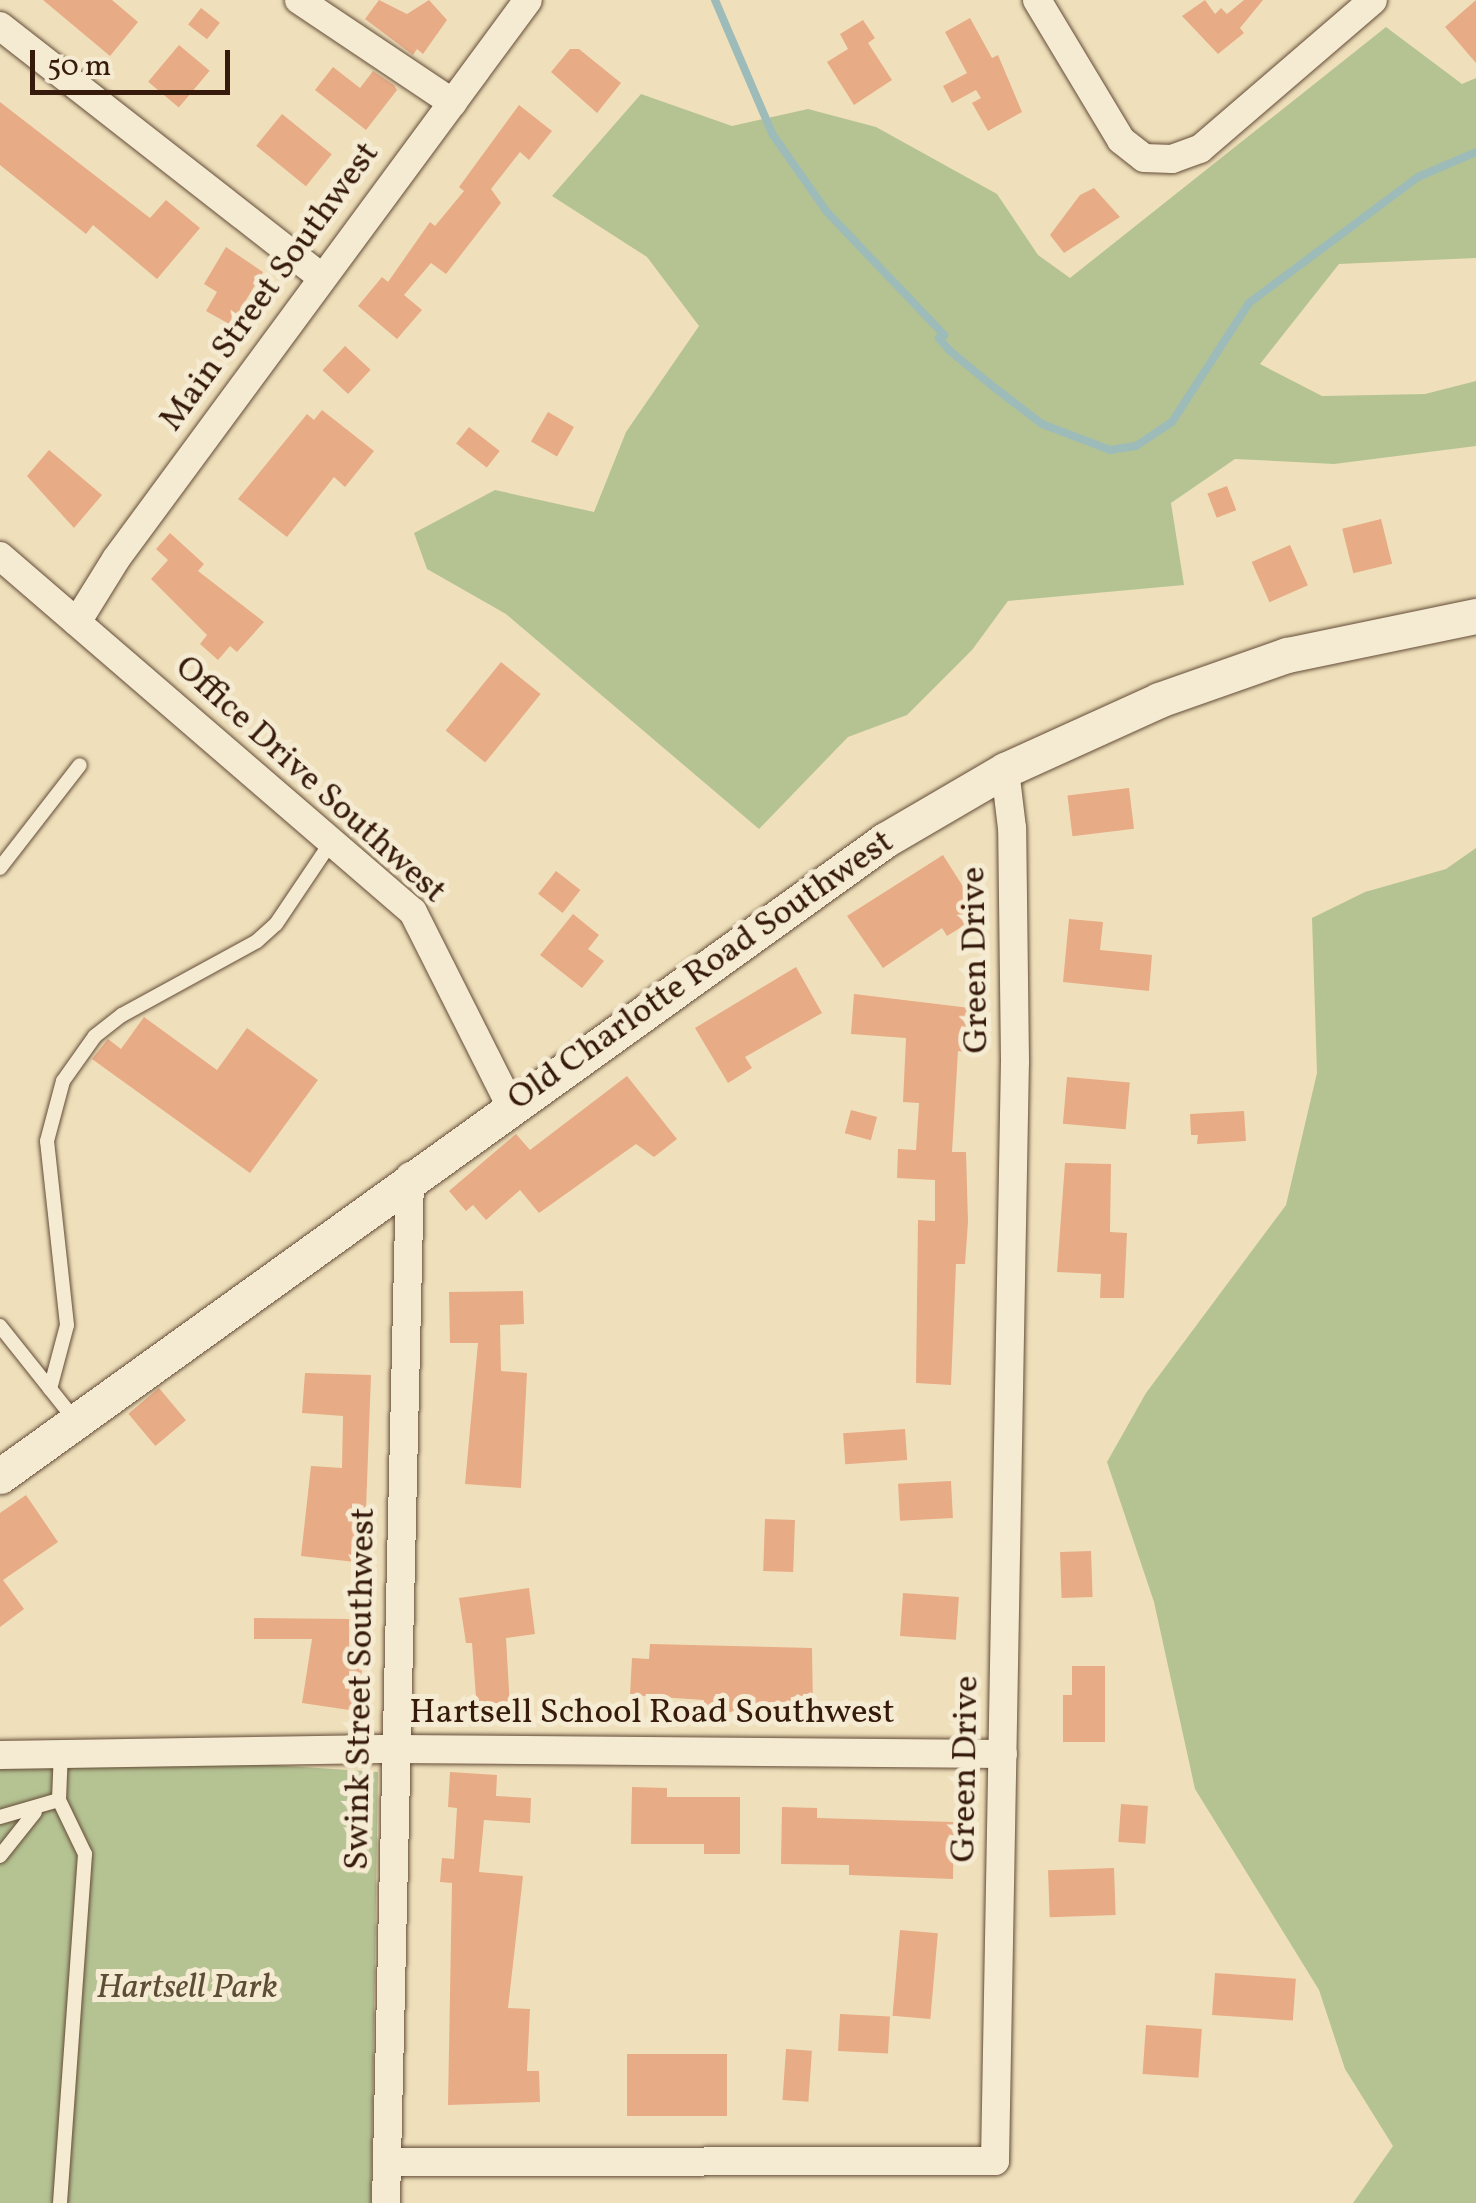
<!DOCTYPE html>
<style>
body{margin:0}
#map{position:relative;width:1476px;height:2203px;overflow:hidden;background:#efe0bb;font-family:Vollkorn,serif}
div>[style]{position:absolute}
.green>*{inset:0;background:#b5c393}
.stream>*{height:8px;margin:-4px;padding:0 4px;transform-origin:4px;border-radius:4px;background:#9dbbb9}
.building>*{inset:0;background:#e7ab86;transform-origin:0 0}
.roads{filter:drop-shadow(0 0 2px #644c37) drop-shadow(0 0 2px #644c37)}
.service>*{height:14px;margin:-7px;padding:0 7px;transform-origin:7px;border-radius:7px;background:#f5ebd3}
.minor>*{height:28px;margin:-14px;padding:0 14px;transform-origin:14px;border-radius:14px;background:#f5ebd3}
.tertiary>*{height:35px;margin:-17.5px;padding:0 17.5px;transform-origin:17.5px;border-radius:17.5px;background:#f5ebd3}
span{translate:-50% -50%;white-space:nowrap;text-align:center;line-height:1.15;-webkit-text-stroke:10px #f5ebd3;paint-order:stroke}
.street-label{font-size:35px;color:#361a0b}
.park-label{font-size:35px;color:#5c4d34;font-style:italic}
.scale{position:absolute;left:30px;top:50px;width:200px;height:45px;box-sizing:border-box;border:5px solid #361a0b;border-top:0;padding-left:12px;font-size:30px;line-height:35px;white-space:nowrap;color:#361a0b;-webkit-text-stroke:8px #f5ebd3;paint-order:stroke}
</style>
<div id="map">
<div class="green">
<i style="clip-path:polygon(1386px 27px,1462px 84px,1476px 78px,1476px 258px,1339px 264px,1260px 364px,1322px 396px,1425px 394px,1476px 381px,1476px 446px,1334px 464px,1235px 459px,1171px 503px,1184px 585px,1008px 601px,972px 650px,907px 715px,848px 737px,759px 829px,506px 614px,427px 569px,414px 533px,495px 490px,594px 512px,626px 432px,699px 326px,647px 257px,552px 196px,641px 94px,732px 126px,808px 109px,876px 127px,997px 194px,1038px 255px,1070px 278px)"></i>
<i style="clip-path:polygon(1476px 848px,1476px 2203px,1353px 2203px,1393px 2146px,1345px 2069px,1319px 1990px,1195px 1789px,1154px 1602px,1107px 1462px,1146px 1393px,1286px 1205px,1317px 1073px,1312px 918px,1365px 892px,1446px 869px)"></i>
<i style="clip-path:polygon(61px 1751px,378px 1772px,371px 2203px,0 2203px,0 1755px)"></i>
</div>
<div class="stream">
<i style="left:715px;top:0;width:147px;rotate:66.8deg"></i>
<i style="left:773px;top:135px;width:94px;rotate:55deg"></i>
<i style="left:827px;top:212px;width:170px;rotate:46.4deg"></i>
<i style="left:944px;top:335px;width:6px;rotate:149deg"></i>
<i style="left:939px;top:338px;width:17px;rotate:50deg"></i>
<i style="left:950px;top:351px;width:58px;rotate:39.4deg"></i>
<i style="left:995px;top:388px;width:59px;rotate:37.5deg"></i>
<i style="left:1042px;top:424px;width:73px;rotate:20.9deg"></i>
<i style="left:1110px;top:450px;width:26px;rotate:-9deg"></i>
<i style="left:1136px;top:446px;width:43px;rotate:-33.7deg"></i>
<i style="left:1172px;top:422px;width:142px;rotate:-57.1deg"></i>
<i style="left:1249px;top:303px;width:211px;rotate:-36.7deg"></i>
<i style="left:1418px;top:177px;width:63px;rotate:-23.3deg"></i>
</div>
<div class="building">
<i style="clip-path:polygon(43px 0,112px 0,138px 22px,110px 56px)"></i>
<i style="clip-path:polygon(379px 0,407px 14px,429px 0,447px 20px,423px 54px,417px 49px,413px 55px,365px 19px)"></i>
<i style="clip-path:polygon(1205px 0,1215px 14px,1221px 8px,1227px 14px,1244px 0,1263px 0,1240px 28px,1244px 33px,1218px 54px,1182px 16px)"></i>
<i style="clip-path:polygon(1476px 0,1476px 63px,1445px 27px)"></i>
<i style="left:201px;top:8px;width:24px;height:21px;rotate:38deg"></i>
<i style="clip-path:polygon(970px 18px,992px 58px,998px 55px,1022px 112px,988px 131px,972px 103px,981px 98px,976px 90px,952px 103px,943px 86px,967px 73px,945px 32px)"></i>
<i style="clip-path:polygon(863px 20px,875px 38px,868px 43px,892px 80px,854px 105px,827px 62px,848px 49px,840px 34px)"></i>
<i style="left:179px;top:45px;width:40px;height:48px;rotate:40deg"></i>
<i style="clip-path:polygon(570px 49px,579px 49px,621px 83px,597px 113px,551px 72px)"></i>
<i style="clip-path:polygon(333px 67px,360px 88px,373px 71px,394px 85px,397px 90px,366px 130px,315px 90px)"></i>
<i style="clip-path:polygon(0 102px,150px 218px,166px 200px,200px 228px,157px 279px,93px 225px,86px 234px,0 165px)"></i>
<i style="clip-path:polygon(519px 105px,552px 131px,529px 160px,520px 152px,491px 189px,501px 203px,446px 274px,431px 263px,404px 295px,422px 310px,397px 339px,358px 306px,382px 277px,388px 282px,430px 222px,435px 226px,464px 191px,459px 187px)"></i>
<i style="left:282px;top:114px;width:64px;height:41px;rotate:39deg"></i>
<i style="clip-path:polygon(1094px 188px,1120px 217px,1064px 253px,1050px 235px,1080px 195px)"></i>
<i style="clip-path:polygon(226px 247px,263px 272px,231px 325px,206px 311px,217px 292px,204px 284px)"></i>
<i style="left:345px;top:346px;width:35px;height:33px;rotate:43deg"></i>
<i style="clip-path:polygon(322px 410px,374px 451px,345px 487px,334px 477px,287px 537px,238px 499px,307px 414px,314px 420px)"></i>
<i style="left:548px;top:412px;width:30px;height:34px;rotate:30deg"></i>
<i style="left:469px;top:427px;width:39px;height:21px;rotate:38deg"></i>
<i style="clip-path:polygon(49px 450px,102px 495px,74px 528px,27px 476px)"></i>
<i style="left:1227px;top:486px;width:26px;height:21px;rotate:69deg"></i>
<i style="left:1381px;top:519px;width:46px;height:40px;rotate:76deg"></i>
<i style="clip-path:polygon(170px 533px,204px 564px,198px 571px,264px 622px,237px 652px,230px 646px,218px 660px,200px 644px,207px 635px,151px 579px,168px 560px,156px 549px)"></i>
<i style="left:1290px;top:545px;width:44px;height:42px;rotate:66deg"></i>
<i style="left:501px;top:662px;width:51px;height:88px;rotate:39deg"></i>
<i style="left:1129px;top:788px;width:41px;height:62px;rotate:83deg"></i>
<i style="clip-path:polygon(943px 855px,981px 915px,947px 936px,942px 928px,883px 968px,847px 916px)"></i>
<i style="left:556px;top:871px;width:31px;height:29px;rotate:38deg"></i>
<i style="clip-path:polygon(573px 914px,599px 935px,588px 949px,604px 961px,582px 988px,540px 955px)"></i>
<i style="clip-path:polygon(1069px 919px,1103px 922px,1100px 950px,1152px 955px,1149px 991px,1063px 982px)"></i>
<i style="clip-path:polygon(796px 967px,822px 1013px,745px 1057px,752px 1068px,728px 1083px,695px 1028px)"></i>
<i style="clip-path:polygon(854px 994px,970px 1008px,965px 1052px,958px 1051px,952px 1152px,966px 1152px,968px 1222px,965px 1264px,956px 1264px,951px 1385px,916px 1383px,918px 1220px,935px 1221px,935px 1180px,897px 1178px,898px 1149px,916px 1150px,919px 1103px,903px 1102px,906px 1038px,851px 1034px)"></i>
<i style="clip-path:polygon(144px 1017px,217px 1070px,247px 1028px,318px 1080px,250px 1173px,92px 1059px,108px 1039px,121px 1049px)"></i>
<i style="clip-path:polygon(627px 1076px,677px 1139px,654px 1157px,636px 1144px,539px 1213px,520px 1190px,486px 1220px,473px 1205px,466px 1211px,449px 1191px,516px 1134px,530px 1150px)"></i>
<i style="left:1067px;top:1077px;width:63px;height:47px;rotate:5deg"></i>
<i style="left:851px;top:1110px;width:27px;height:24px;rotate:15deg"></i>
<i style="clip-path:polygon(1244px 1111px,1246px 1141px,1197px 1144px,1198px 1135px,1191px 1135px,1190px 1114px)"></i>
<i style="clip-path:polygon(1065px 1163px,1111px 1164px,1110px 1232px,1127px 1233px,1124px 1298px,1100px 1298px,1101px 1274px,1057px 1272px)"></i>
<i style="clip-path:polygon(523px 1291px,524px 1324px,500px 1325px,501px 1371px,527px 1373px,521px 1488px,465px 1484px,478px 1343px,450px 1343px,449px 1292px)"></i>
<i style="clip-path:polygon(305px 1373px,371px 1375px,364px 1563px,301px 1556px,311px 1466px,342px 1468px,343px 1416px,302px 1413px)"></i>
<i style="left:159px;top:1388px;width:42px;height:40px;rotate:50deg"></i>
<i style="left:905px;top:1429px;width:31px;height:62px;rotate:86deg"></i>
<i style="left:951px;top:1481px;width:37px;height:53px;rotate:87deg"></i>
<i style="clip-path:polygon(26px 1495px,58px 1542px,3px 1580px,24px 1609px,0 1627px,0 1513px)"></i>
<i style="left:765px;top:1519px;width:30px;height:52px;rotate:2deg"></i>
<i style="left:1091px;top:1551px;width:46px;height:31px;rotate:88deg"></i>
<i style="clip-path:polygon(529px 1588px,535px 1634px,506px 1638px,510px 1708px,477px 1710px,472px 1643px,466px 1643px,459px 1598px)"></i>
<i style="left:903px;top:1593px;width:56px;height:43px;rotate:4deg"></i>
<i style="clip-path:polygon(254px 1618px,349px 1619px,349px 1661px,363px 1663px,356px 1711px,302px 1703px,312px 1639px,254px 1639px)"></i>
<i style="clip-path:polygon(650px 1644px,812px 1648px,813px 1711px,705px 1712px,704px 1700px,630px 1695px,632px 1658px,649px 1659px)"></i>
<i style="clip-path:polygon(1072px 1666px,1105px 1666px,1105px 1742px,1063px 1742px,1063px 1695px,1072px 1695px)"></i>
<i style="clip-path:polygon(450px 1772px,497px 1775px,496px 1796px,531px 1798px,530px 1823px,484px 1820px,479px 1872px,523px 1876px,508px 2008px,530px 2009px,527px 2071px,539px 2071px,540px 2102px,448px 2105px,452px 1883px,440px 1882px,442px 1858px,454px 1859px,457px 1808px,448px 1807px)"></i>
<i style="clip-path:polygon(632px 1787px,667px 1788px,667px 1797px,740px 1797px,740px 1854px,704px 1854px,704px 1844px,631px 1844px)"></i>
<i style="left:1121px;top:1804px;width:27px;height:38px;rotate:4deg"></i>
<i style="clip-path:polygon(782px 1807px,817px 1808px,817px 1818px,954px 1822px,953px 1879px,849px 1875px,849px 1865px,781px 1864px)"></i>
<i style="left:1114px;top:1868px;width:47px;height:66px;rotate:88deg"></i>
<i style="left:900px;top:1930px;width:38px;height:86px;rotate:5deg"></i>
<i style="left:1215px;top:1973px;width:81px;height:42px;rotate:4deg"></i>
<i style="left:840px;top:2014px;width:50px;height:37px;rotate:3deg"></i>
<i style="left:1146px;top:2025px;width:56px;height:49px;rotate:4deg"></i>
<i style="left:786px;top:2049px;width:26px;height:51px;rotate:4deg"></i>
<i style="left:627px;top:2054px;width:100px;height:62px"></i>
</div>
<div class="roads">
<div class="service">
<i style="left:0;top:868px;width:130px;rotate:-52.2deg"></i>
<i style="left:0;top:1326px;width:120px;rotate:51.4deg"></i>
<i style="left:50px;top:1389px;width:66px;rotate:-75.1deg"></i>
<i style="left:67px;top:1325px;width:185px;rotate:-96.2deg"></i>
<i style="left:47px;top:1141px;width:62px;rotate:-75.1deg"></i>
<i style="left:63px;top:1081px;width:55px;rotate:-54.6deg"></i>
<i style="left:95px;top:1036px;width:34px;rotate:-38deg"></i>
<i style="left:122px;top:1015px;width:154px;rotate:-28.7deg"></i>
<i style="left:257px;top:941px;width:25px;rotate:-42deg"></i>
<i style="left:276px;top:924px;width:99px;rotate:-56.1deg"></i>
<i style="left:0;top:1817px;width:61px;rotate:-16.1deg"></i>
<i style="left:0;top:1856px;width:56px;rotate:-51.5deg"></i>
<i style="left:60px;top:2203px;width:350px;rotate:-85.9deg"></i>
<i style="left:85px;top:1854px;width:60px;rotate:-115.7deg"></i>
<i style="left:59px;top:1800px;width:49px;rotate:-87.7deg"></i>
</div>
<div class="minor">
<i style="left:299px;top:0;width:185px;rotate:33.8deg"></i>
<i style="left:1037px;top:0;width:163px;rotate:59deg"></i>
<i style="left:1121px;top:140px;width:29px;rotate:38deg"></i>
<i style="left:1144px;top:158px;width:28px;rotate:2deg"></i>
<i style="left:1172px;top:159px;width:30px;rotate:-20deg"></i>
<i style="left:1200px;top:149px;width:228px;rotate:-40.7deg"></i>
<i style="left:0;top:26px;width:409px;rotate:38deg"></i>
<i style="left:0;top:556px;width:545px;rotate:40.76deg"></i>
<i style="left:413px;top:912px;width:216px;rotate:63.3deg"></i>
<i style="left:77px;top:622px;width:74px;rotate:-58.2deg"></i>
<i style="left:116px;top:559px;width:694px;rotate:-53.61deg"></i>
<i style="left:0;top:1755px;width:397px;rotate:-0.9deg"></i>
<i style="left:397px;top:1749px;width:606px;rotate:0.47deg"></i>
<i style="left:387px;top:2162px;width:608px;rotate:-0.09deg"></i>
<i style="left:995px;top:2161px;width:1099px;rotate:-88.96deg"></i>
<i style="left:1015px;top:1062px;width:234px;rotate:-90.7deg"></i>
<i style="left:1012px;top:828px;width:58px;rotate:-96.9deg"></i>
<i style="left:386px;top:2203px;width:1027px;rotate:-88.66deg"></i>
</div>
<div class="tertiary">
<i style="left:0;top:1476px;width:1090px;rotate:-35.7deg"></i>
<i style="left:885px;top:840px;width:139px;rotate:-30.3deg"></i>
<i style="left:1005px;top:770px;width:169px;rotate:-24.4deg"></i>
<i style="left:1159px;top:700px;width:136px;rotate:-19.4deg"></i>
<i style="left:1287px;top:655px;width:193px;rotate:-11.7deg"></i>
</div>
</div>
<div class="street-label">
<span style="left:270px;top:287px;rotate:-54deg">Main Street Southwest</span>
<span style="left:310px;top:780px;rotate:42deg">Office Drive Southwest</span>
<span style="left:976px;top:960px;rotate:-91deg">Green Drive</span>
<span style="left:701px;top:971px;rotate:-35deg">Old Charlotte Road Southwest</span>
<span style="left:361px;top:1689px;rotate:-89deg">Swink Street Southwest</span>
<span style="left:652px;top:1713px">Hartsell School Road Southwest</span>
<span style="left:966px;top:1769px;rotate:-89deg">Green Drive</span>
</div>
<div class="park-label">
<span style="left:187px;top:1988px">Hartsell Park</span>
</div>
<div class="scale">50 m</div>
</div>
